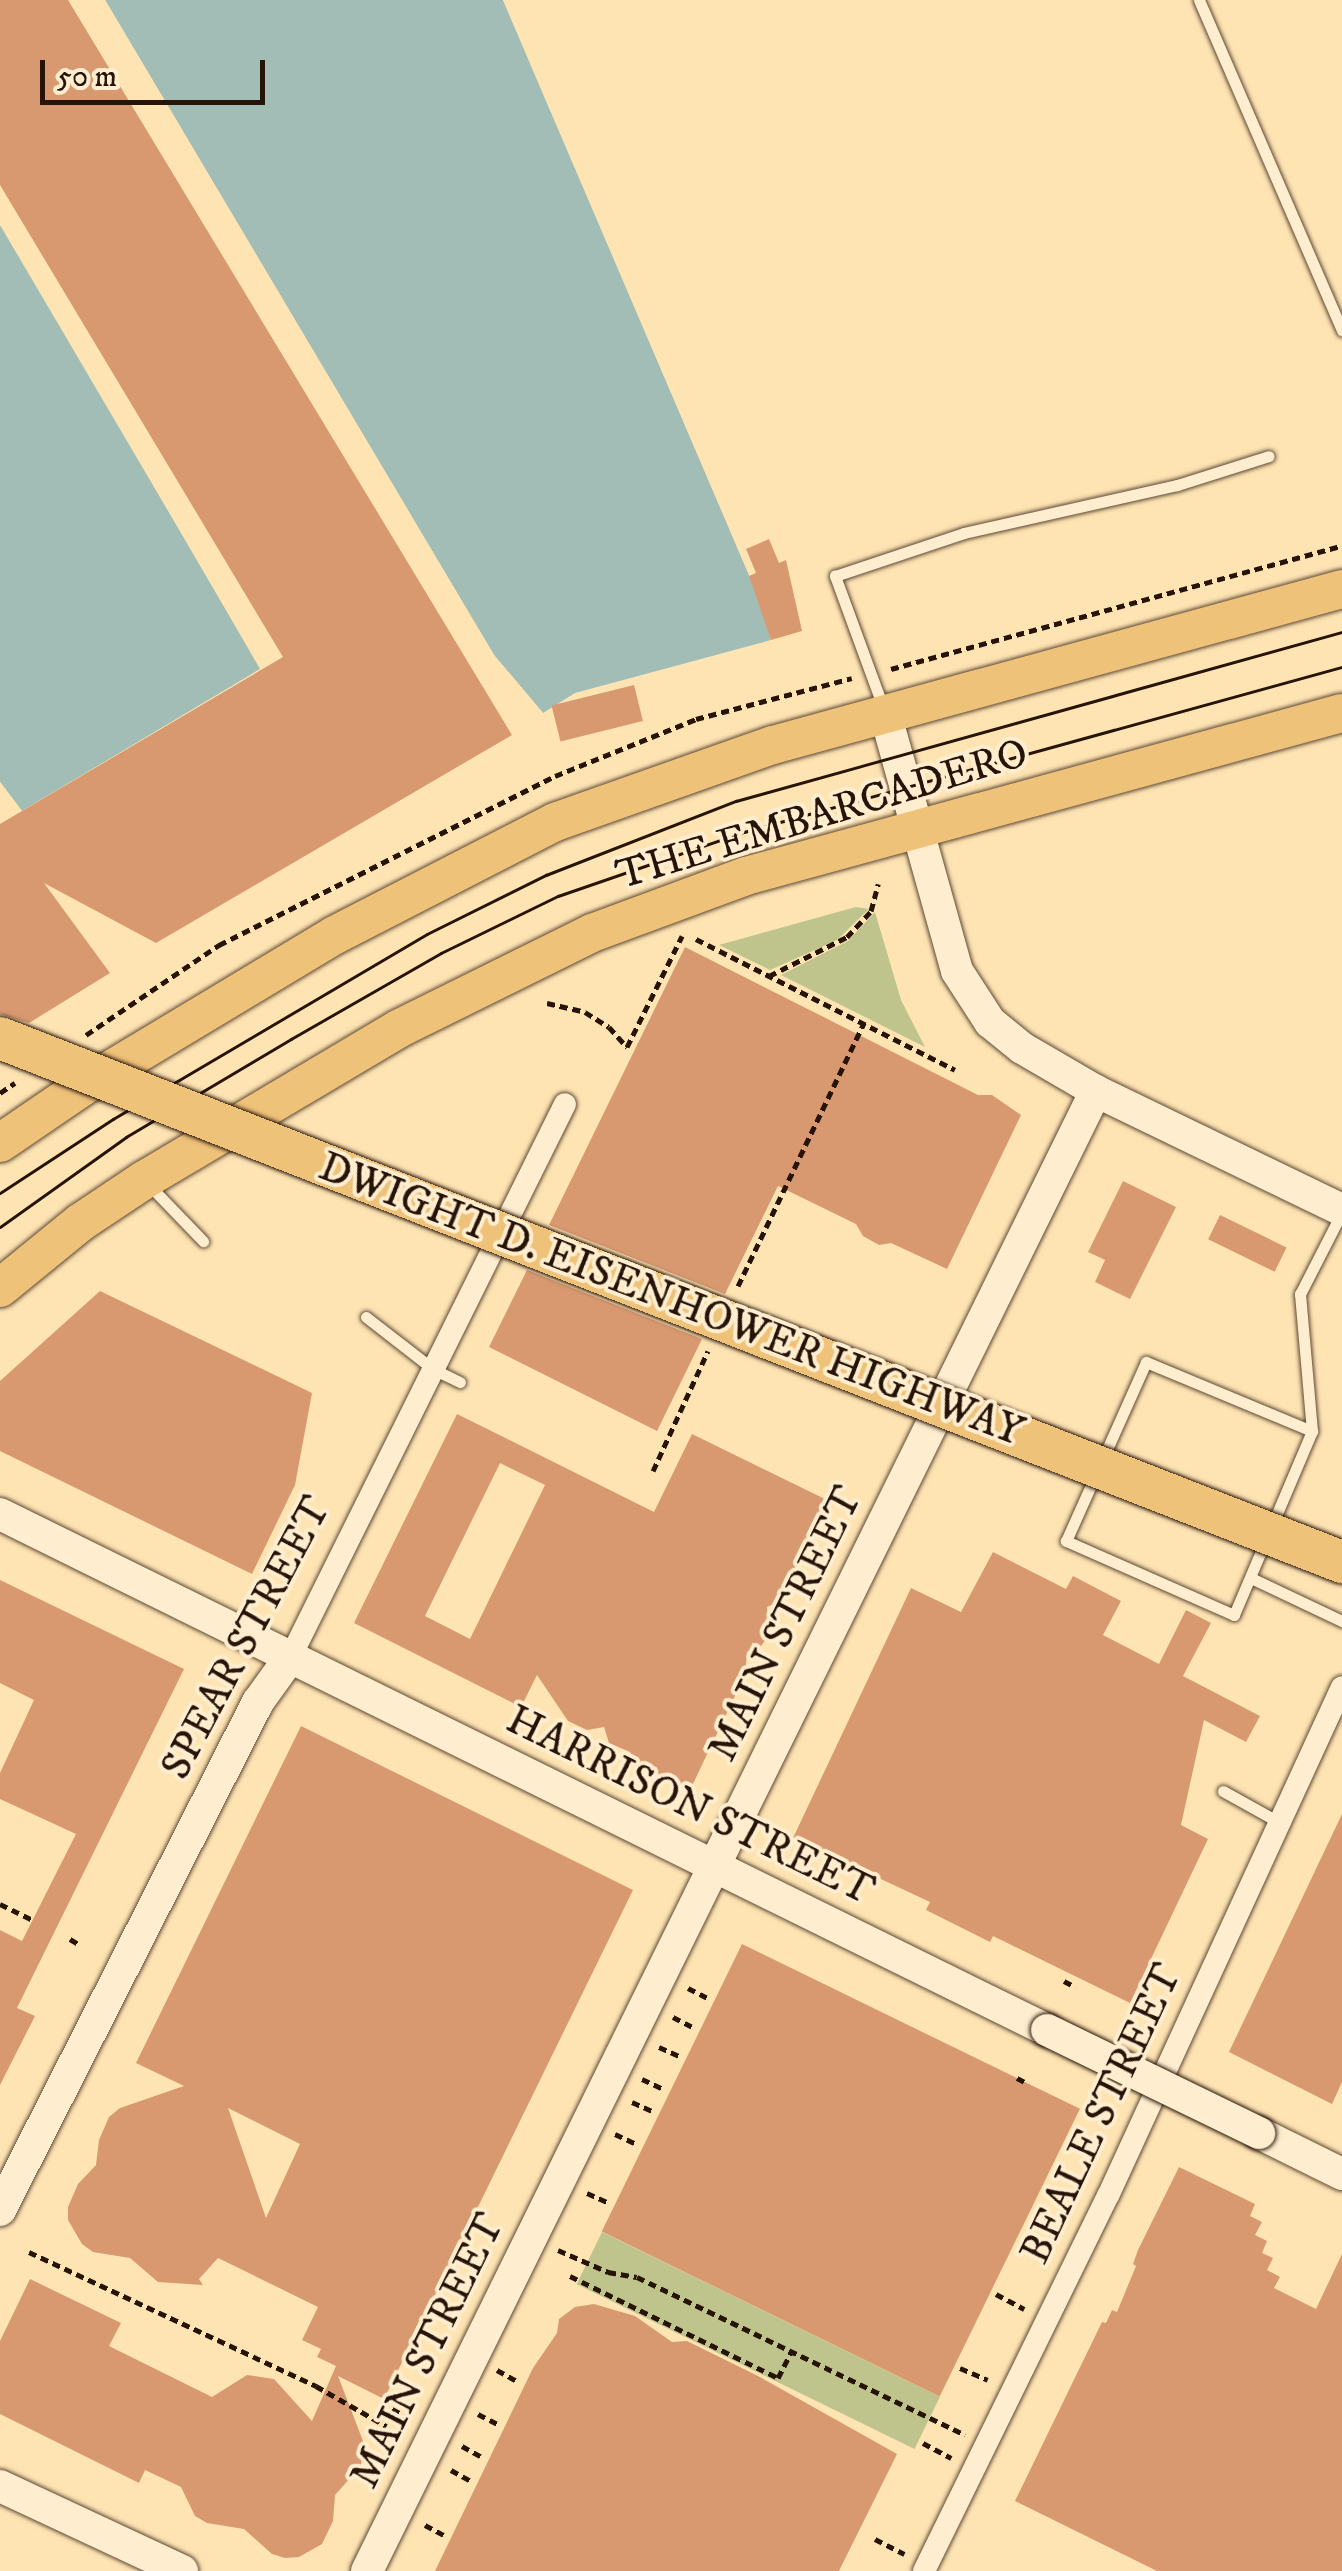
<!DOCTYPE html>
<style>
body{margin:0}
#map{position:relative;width:1342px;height:2571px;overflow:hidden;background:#fee4b3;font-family:"IM FELL DW Pica",serif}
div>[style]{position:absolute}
.green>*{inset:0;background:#bfc48d;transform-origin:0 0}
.water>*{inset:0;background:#a2bdb5}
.pier>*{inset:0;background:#fee4b3}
.building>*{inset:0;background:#d89970;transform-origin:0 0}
.path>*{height:5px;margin-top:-2.5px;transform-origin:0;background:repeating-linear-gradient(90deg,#271409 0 8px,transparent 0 13px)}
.roads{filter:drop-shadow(0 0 2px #5d4834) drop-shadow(0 0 2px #5d4834)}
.lane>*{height:11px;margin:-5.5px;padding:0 5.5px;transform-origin:5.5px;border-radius:5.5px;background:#feedce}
.street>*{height:22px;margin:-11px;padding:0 11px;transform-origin:11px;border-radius:11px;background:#feedce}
.secondary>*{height:32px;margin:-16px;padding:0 16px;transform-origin:16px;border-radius:16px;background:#feedce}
.primary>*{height:38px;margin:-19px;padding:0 19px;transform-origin:19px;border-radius:19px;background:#efc27a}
.tram>*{height:2.5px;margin:-1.25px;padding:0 1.25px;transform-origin:1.25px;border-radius:1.25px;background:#271409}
.bridges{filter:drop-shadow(0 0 2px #271409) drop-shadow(0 0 2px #271409)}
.secondary-bridge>*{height:32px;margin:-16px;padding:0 16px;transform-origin:16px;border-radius:16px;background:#feedce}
.highway-bridge>*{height:42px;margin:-21px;padding:0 21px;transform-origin:21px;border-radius:21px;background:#efc27a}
span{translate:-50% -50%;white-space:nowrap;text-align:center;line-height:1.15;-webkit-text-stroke:8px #feedce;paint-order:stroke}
.street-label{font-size:42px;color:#271409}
.scale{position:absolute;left:40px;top:60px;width:225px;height:45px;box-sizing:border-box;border:5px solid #271409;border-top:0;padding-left:12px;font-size:30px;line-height:35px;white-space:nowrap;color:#271409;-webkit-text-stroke:8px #feedce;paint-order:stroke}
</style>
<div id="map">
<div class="green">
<i style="clip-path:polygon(856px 907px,869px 909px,837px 940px,770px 970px,719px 945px)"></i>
<i style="clip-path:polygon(875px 912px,901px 1000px,925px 1047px,781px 975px,848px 941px)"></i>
<i style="left:602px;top:2232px;width:376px;height:58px;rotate:26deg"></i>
</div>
<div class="water">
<i style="clip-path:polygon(105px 0,503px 0,764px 610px,771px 640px,575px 693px,543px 713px,494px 655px)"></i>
<i style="clip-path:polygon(0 225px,261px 669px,22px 811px,0 782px)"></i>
</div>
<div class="pier">
<i style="clip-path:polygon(100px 0,105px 0,494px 655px,543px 713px,539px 716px,490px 658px)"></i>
<i style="clip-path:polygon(503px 0,509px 0,716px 484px,769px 608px,776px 639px,771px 640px,764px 610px)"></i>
<i style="clip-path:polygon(0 220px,266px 669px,18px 815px,0 790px,0 782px,22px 811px,260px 669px)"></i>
</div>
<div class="building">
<i style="clip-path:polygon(0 0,68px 0,512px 735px,156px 943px,44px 883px,110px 973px,29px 1023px,0 1014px,0 824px,283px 657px,0 185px)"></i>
<i style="clip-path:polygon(769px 539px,779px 563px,786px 560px,802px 631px,771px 640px,749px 576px,756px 573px,746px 549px)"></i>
<i style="left:634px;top:685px;width:37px;height:85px;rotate:76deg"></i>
<i style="clip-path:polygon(685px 947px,978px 1095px,992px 1095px,1021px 1115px,947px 1269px,891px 1243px,879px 1245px,863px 1236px,856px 1224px,778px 1186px,725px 1294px,549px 1225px)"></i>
<i style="clip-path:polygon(1123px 1181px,1176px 1207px,1130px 1299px,1095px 1282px,1105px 1260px,1088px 1252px)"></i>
<i style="left:1220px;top:1215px;width:74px;height:27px;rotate:26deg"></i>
<i style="clip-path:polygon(527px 1270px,702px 1339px,657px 1431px,489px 1347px)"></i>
<i style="clip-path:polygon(100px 1291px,312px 1393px,295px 1485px,252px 1574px,0 1451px,0 1381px)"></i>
<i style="clip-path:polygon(evenodd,457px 1414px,654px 1512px,692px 1434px,831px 1502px,784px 1599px,767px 1607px,768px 1636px,761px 1646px,747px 1652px,745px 1675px,690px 1790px,638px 1764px,630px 1752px,609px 1743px,604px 1727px,587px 1730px,568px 1721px,537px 1675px,521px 1707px,354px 1623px,457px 1414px,500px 1463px,545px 1485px,470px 1639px,425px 1616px,500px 1463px)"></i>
<i style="clip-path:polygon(993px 1552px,1066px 1589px,1073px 1576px,1121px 1601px,1103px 1635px,1159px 1664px,1186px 1610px,1211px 1623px,1183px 1676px,1260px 1716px,1246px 1742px,1204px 1720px,1181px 1825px,1208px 1839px,1130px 2003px,993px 1936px,990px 1942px,926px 1910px,930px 1902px,793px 1838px,911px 1588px,961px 1612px)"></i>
<i style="clip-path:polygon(0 1580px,184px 1669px,17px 2008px,35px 2016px,0 2085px,0 1930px,22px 1941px,76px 1834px,0 1799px,0 1773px,34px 1700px,0 1683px)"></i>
<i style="clip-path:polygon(evenodd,301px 1726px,633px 1890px,384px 2399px,338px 2376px,363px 2441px,364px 2454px,360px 2467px,335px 2495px,333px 2521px,322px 2544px,299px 2557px,285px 2558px,272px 2554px,244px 2529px,207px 2523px,195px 2516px,181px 2487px,145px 2470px,139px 2483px,0 2414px,0 2341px,30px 2279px,121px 2323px,109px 2346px,212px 2397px,247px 2375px,274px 2379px,312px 2421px,336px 2366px,317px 2357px,321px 2349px,302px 2340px,318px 2307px,218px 2258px,199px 2279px,203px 2285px,158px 2282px,130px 2258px,93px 2252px,82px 2244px,68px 2220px,68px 2207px,78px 2184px,96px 2165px,99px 2140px,109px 2117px,120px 2108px,184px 2086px,136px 2063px,301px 1726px,228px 2108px,300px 2144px,266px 2218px,228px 2108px)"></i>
<i style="clip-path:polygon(1342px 1814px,1342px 2082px,1332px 2104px,1229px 2052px)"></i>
<i style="left:742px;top:1944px;width:376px;height:320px;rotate:26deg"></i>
<i style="clip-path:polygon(1179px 2167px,1255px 2204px,1250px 2216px,1262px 2222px,1255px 2235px,1267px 2241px,1262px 2253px,1273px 2258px,1267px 2270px,1280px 2277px,1274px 2288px,1316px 2309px,1342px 2254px,1342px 2571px,1157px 2571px,1015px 2501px,1102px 2322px,1106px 2323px,1112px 2310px,1117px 2312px,1136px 2266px,1133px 2264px,1138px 2250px)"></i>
<i style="clip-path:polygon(594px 2304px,635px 2316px,672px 2342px,687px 2341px,758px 2376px,897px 2454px,839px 2571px,435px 2571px,533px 2368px,557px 2333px,559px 2319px,575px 2307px)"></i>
</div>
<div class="path">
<i style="left:891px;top:669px;width:467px;rotate:-15.3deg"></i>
<i style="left:696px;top:939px;width:290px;rotate:26.8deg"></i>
<i style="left:769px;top:976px;width:87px;rotate:-26.6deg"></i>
<i style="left:847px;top:937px;width:35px;rotate:-47deg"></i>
<i style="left:871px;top:911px;width:28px;rotate:-75deg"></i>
<i style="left:547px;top:1003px;width:39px;rotate:13deg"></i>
<i style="left:585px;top:1012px;width:28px;rotate:32deg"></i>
<i style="left:609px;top:1027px;width:27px;rotate:48deg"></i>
<i style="left:627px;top:1047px;width:124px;rotate:-63.6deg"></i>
<i style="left:86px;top:1035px;width:161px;rotate:-34.1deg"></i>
<i style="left:219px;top:945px;width:376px;rotate:-26.7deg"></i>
<i style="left:555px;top:776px;width:152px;rotate:-22deg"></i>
<i style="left:696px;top:719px;width:161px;rotate:-14.7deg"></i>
<i style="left:0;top:1093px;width:18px;rotate:-34deg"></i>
<i style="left:738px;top:1286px;width:292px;rotate:-64.4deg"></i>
<i style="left:653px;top:1471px;width:132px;rotate:-65.4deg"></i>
<i style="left:0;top:1904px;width:37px;rotate:26deg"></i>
<i style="left:70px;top:1939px;width:12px;rotate:31deg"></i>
<i style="left:1064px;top:1981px;width:13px;rotate:27deg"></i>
<i style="left:688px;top:1988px;width:22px;rotate:27deg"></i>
<i style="left:673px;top:2017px;width:22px;rotate:27deg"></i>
<i style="left:659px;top:2047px;width:22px;rotate:24deg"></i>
<i style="left:1017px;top:2078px;width:13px;rotate:27deg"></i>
<i style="left:642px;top:2079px;width:23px;rotate:25deg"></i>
<i style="left:632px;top:2102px;width:22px;rotate:24deg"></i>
<i style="left:615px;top:2134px;width:23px;rotate:25deg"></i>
<i style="left:587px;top:2193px;width:22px;rotate:24deg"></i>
<i style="left:558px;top:2250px;width:55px;rotate:23.7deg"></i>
<i style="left:608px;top:2272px;width:29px;rotate:10deg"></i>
<i style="left:637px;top:2277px;width:364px;rotate:25.7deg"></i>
<i style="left:29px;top:2252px;width:317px;rotate:25deg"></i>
<i style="left:316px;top:2386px;width:81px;rotate:29.7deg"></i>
<i style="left:570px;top:2276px;width:232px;rotate:26.1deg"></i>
<i style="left:778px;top:2378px;width:31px;rotate:-63deg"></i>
<i style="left:996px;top:2294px;width:32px;rotate:28deg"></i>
<i style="left:960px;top:2368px;width:30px;rotate:23deg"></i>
<i style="left:497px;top:2370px;width:25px;rotate:29deg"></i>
<i style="left:392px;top:2409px;width:17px;rotate:28deg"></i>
<i style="left:478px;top:2414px;width:22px;rotate:27deg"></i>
<i style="left:923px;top:2443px;width:32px;rotate:28deg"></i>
<i style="left:462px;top:2446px;width:23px;rotate:29deg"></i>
<i style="left:451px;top:2470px;width:23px;rotate:29deg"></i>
<i style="left:425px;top:2525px;width:21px;rotate:28deg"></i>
<i style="left:875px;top:2539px;width:33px;rotate:27deg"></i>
</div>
<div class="roads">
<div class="lane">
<i style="left:1199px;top:0;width:360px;rotate:66.6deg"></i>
<i style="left:883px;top:707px;width:140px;rotate:-110.1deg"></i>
<i style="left:835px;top:576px;width:136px;rotate:-18.4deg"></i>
<i style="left:964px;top:533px;width:218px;rotate:-12.7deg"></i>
<i style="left:1177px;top:485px;width:96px;rotate:-17.5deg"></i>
<i style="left:147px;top:1183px;width:81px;rotate:46deg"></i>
<i style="left:366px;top:1317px;width:85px;rotate:37.8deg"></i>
<i style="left:433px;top:1369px;width:30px;rotate:26deg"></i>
<i style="left:1146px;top:1362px;width:180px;rotate:22.6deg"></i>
<i style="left:1312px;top:1431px;width:200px;rotate:113deg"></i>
<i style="left:1234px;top:1615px;width:184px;rotate:-156.2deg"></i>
<i style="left:1066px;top:1541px;width:196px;rotate:-65.9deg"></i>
<i style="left:1312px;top:1431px;width:138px;rotate:-95deg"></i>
<i style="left:1300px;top:1294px;width:92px;rotate:-62.9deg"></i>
<i style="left:1251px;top:1578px;width:101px;rotate:25.3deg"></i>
<i style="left:1223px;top:1791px;width:62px;rotate:29.1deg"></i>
</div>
<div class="street">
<i style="left:291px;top:1656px;width:616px;rotate:-63.6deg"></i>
<i style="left:924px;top:2571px;width:418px;rotate:-63.9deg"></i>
<i style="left:1108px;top:2196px;width:560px;rotate:-65.31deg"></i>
</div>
<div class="secondary">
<i style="left:885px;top:713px;width:268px;rotate:74.4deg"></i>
<i style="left:957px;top:971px;width:61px;rotate:57.1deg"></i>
<i style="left:990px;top:1022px;width:41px;rotate:39.1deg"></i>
<i style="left:1022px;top:1048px;width:86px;rotate:30.2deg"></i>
<i style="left:1096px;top:1091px;width:273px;rotate:25.8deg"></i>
<i style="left:0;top:1514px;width:1167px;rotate:26.24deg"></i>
<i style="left:1259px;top:2133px;width:93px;rotate:26.3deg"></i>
<i style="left:0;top:2210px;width:570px;rotate:-63.08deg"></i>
<i style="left:258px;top:1702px;width:57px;rotate:-54.3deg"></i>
<i style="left:0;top:2486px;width:201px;rotate:25deg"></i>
<i style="left:367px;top:2571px;width:1650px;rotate:-63.78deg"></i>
</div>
<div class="primary">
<i style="left:0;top:1143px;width:99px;rotate:-34.3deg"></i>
<i style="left:82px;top:1087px;width:295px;rotate:-31deg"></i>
<i style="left:335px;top:935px;width:247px;rotate:-27.2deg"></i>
<i style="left:555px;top:822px;width:231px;rotate:-19.5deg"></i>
<i style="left:773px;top:745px;width:590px;rotate:-15.33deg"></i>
<i style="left:0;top:1288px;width:104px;rotate:-39.2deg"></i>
<i style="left:81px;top:1222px;width:76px;rotate:-33.7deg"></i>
<i style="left:144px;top:1180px;width:295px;rotate:-30.7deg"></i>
<i style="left:398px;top:1029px;width:216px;rotate:-26.3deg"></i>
<i style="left:592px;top:933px;width:164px;rotate:-20.3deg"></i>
<i style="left:746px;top:876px;width:618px;rotate:-15.3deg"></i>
</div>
</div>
<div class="tram">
<i style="left:0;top:1193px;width:135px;rotate:-33.2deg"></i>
<i style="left:113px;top:1119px;width:364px;rotate:-30.5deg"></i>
<i style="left:427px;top:934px;width:133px;rotate:-26.4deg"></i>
<i style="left:546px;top:875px;width:204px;rotate:-21.3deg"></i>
<i style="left:736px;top:801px;width:629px;rotate:-15.58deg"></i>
<i style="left:0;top:1227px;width:155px;rotate:-35.5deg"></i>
<i style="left:126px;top:1137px;width:192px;rotate:-30.7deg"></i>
<i style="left:291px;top:1039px;width:173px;rotate:-29.8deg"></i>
<i style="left:441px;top:953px;width:130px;rotate:-26deg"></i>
<i style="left:558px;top:896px;width:197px;rotate:-19deg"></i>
<i style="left:744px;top:832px;width:620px;rotate:-15.43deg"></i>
</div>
<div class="bridges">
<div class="secondary-bridge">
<i style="left:1047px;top:2030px;width:236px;rotate:25.9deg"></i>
</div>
<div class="highway-bridge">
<i style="left:0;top:1038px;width:1441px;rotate:21.33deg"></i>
</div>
</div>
<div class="street-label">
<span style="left:822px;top:815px;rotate:-17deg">THE EMBARCADERO</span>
<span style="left:671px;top:1300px;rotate:21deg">DWIGHT D. EISENHOWER HIGHWAY</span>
<span style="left:786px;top:1624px;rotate:-64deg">MAIN STREET</span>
<span style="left:247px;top:1638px;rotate:-62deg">SPEAR STREET</span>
<span style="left:690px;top:1806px;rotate:26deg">HARRISON STREET</span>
<span style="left:1102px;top:2114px;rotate:-65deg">BEALE STREET</span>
<span style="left:428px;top:2351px;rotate:-64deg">MAIN STREET</span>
</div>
<div class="scale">50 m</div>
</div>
